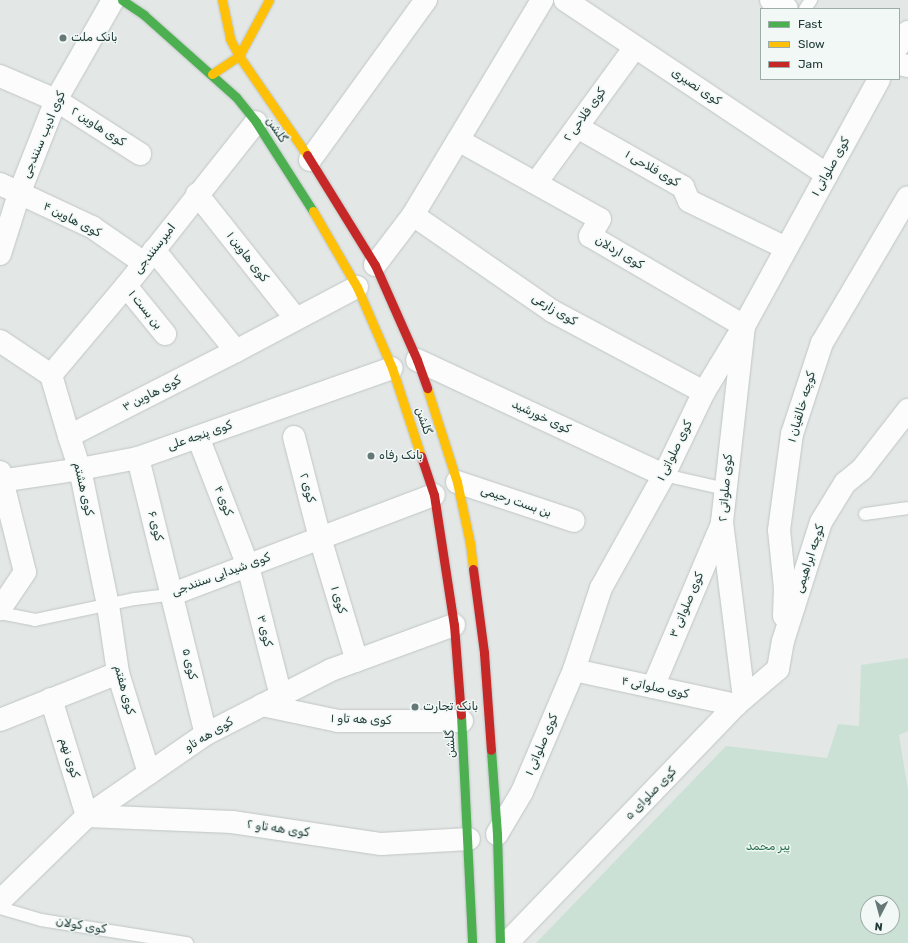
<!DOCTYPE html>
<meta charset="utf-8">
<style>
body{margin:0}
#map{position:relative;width:908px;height:943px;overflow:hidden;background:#e3e8e7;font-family:Rubik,Cairo,sans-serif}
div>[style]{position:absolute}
.green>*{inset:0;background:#cce1d5}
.roads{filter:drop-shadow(0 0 1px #c0c5c4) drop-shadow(0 0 1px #c0c5c4)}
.lane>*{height:12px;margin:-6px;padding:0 6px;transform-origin:6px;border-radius:6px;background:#fbfcfb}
.street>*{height:22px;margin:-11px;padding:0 11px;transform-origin:11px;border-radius:11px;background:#fbfcfb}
.fast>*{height:9px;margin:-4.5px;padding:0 4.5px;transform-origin:4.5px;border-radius:4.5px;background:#4caf50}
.slow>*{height:9px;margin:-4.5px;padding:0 4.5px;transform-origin:4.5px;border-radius:4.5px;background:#ffc107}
.jam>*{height:9px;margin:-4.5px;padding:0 4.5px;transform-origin:4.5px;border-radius:4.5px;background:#c62828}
.dots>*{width:11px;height:11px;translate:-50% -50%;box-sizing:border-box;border:2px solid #f1f8f5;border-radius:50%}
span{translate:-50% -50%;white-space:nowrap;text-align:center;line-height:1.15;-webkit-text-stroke:3px #f1f8f5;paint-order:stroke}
.poi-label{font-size:12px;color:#213b38}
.left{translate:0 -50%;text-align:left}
.street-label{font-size:12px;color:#213b38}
.park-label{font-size:12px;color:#2c7250}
.legend{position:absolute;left:760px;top:8px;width:140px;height:72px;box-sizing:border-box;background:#f1f8f5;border:1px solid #9eaca9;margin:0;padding:5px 7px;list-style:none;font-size:12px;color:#213b38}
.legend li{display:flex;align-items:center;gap:8px;height:20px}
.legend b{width:20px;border:1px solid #9eaca9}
.north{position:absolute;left:860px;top:895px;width:40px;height:40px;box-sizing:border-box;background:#f1f8f5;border:1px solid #9eaca9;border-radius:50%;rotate:186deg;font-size:11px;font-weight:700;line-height:16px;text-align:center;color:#213b38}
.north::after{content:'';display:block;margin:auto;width:14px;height:18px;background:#657875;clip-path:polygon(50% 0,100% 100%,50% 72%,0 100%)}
</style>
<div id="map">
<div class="green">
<i style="clip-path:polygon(evenodd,908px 658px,908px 731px,899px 735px,908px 790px,908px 943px,536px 943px,726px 746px,827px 758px,838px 724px,859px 726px,861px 665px,908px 658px,868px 903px,892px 903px,892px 927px,868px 927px,868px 903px)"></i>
</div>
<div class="roads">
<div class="lane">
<i style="left:805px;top:9px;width:11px;rotate:-56deg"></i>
<i style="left:664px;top:475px;width:63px;rotate:12.9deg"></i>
<i style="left:865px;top:514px;width:43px;rotate:-7.9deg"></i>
<i style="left:0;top:613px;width:36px;rotate:11deg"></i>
<i style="left:35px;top:620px;width:102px;rotate:-11.9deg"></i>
<i style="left:135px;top:599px;width:38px;rotate:-7deg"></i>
<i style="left:0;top:908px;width:43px;rotate:16.3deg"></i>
<i style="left:41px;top:920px;width:148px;rotate:9deg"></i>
</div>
<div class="street">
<i style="left:565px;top:0;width:315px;rotate:33.7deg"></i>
<i style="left:771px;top:0;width:18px;rotate:29deg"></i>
<i style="left:899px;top:45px;width:16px;rotate:-55deg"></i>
<i style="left:899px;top:64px;width:9px;rotate:13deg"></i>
<i style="left:0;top:76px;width:61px;rotate:23.2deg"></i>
<i style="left:56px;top:100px;width:100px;rotate:32.7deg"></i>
<i style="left:577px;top:127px;width:122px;rotate:29.5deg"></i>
<i style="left:683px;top:187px;width:15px;rotate:67deg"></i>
<i style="left:689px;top:201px;width:108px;rotate:25.9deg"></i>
<i style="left:458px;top:140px;width:162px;rotate:29.1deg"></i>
<i style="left:600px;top:219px;width:20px;rotate:120deg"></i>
<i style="left:590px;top:236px;width:178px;rotate:30.3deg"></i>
<i style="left:744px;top:326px;width:197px;rotate:96.4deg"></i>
<i style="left:722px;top:522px;width:177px;rotate:82.9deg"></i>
<i style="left:310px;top:160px;width:198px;rotate:-54.1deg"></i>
<i style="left:536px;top:183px;width:168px;rotate:-53.9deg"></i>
<i style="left:0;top:184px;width:102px;rotate:25.1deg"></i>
<i style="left:92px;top:227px;width:63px;rotate:34.7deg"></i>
<i style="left:197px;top:194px;width:159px;rotate:51.6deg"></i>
<i style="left:413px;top:215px;width:169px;rotate:34.6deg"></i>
<i style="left:552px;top:311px;width:172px;rotate:28.1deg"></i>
<i style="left:154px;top:250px;width:130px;rotate:50.9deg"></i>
<i style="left:0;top:254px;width:63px;rotate:-72.4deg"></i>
<i style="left:19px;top:194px;width:101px;rotate:-68.5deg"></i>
<i style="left:56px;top:100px;width:115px;rotate:-60.3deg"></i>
<i style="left:375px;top:265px;width:63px;rotate:-52.8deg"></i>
<i style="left:413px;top:215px;width:251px;rotate:-59deg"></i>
<i style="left:126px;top:286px;width:62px;rotate:50.9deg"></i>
<i style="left:0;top:341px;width:61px;rotate:33.7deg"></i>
<i style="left:417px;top:360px;width:272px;rotate:25deg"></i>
<i style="left:51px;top:375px;width:64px;rotate:73.6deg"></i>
<i style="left:69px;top:436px;width:35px;rotate:72deg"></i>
<i style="left:80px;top:469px;width:139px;rotate:78.4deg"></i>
<i style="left:108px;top:605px;width:69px;rotate:81.6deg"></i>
<i style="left:118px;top:673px;width:105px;rotate:72.8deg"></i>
<i style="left:51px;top:375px;width:116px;rotate:-49.9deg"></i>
<i style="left:126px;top:286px;width:209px;rotate:-51.6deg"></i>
<i style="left:69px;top:436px;width:187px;rotate:-27deg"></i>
<i style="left:236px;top:351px;width:137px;rotate:-27.9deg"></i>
<i style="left:198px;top:437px;width:138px;rotate:68.8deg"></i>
<i style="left:248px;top:566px;width:134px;rotate:75.8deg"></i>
<i style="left:294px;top:437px;width:104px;rotate:75.6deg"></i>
<i style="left:320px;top:538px;width:128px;rotate:73.3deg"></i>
<i style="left:138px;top:458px;width:284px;rotate:76.2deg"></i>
<i style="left:0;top:472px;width:103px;rotate:76deg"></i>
<i style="left:25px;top:572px;width:45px;rotate:124deg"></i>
<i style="left:0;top:481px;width:81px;rotate:-8.5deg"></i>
<i style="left:80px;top:469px;width:59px;rotate:-10.7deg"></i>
<i style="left:138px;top:458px;width:269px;rotate:-19.5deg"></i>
<i style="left:457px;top:482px;width:123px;rotate:18.4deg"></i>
<i style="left:173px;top:594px;width:279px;rotate:-20.8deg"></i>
<i style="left:784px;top:616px;width:28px;rotate:-88deg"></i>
<i style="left:785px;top:588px;width:58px;rotate:-95.9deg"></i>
<i style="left:779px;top:530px;width:97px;rotate:-82.3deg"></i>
<i style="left:792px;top:434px;width:96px;rotate:-71.8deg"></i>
<i style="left:822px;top:343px;width:169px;rotate:-59.5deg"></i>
<i style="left:574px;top:670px;width:166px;rotate:12.2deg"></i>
<i style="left:653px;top:687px;width:177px;rotate:-67.1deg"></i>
<i style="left:51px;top:699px;width:122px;rotate:72.9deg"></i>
<i style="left:87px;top:816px;width:145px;rotate:2.4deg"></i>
<i style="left:232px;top:822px;width:151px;rotate:8.4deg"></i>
<i style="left:381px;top:844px;width:88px;rotate:-3.3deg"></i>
<i style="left:262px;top:705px;width:78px;rotate:11.9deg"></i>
<i style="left:338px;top:721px;width:124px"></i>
<i style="left:0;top:720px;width:127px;rotate:-21.7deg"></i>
<i style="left:497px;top:834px;width:49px;rotate:-59.2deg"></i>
<i style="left:522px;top:792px;width:133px;rotate:-66.9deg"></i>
<i style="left:574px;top:670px;width:86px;rotate:-71.8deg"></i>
<i style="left:601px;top:588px;width:129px;rotate:-60.9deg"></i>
<i style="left:664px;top:475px;width:92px;rotate:-64.3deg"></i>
<i style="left:704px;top:392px;width:77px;rotate:-58.8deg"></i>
<i style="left:744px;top:326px;width:281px;rotate:-61.3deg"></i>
<i style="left:0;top:901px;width:122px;rotate:-44.3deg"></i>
<i style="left:87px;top:816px;width:145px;rotate:-34.6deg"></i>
<i style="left:206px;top:734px;width:140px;rotate:-27.1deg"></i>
<i style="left:331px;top:670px;width:131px;rotate:-20.1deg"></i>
<i style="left:507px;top:943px;width:330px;rotate:-46.1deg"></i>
<i style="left:736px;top:705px;width:55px;rotate:-40.6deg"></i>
<i style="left:778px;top:669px;width:28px;rotate:-80deg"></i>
<i style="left:783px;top:641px;width:125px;rotate:-72.3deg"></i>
<i style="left:821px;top:522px;width:46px;rotate:-58.4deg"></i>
<i style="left:845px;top:483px;width:22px;rotate:-39deg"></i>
<i style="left:862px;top:469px;width:75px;rotate:-52.1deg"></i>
</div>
<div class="fast">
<i style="left:122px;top:0;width:27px;rotate:34deg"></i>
<i style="left:144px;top:15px;width:123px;rotate:41.7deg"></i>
<i style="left:236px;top:97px;width:32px;rotate:51deg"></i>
<i style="left:256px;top:122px;width:106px;rotate:57.4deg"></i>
<i style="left:461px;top:715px;width:228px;rotate:87.2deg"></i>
<i style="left:491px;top:750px;width:84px;rotate:85.9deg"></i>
<i style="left:497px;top:834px;width:109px;rotate:88.4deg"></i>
</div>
<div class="slow">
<i style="left:222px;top:0;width:40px;rotate:78deg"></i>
<i style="left:230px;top:39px;width:19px;rotate:62deg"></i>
<i style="left:239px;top:56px;width:120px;rotate:55.5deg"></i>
<i style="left:212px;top:74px;width:32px;rotate:-34deg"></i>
<i style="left:239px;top:56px;width:64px;rotate:-61.8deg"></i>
<i style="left:313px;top:211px;width:88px;rotate:59.9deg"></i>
<i style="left:357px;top:287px;width:88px;rotate:66.6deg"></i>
<i style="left:392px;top:368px;width:93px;rotate:71.8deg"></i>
<i style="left:427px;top:388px;width:99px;rotate:72.3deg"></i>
<i style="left:457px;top:482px;width:62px;rotate:78deg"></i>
<i style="left:470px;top:543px;width:26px;rotate:83deg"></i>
</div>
<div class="jam">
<i style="left:307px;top:155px;width:129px;rotate:58.3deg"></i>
<i style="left:375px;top:265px;width:104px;rotate:66.1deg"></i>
<i style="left:417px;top:360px;width:30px;rotate:70deg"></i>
<i style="left:421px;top:456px;width:41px;rotate:71.6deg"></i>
<i style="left:434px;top:495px;width:132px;rotate:81.3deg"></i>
<i style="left:454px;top:625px;width:90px;rotate:85.6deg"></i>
<i style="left:473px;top:569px;width:85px;rotate:82.5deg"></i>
<i style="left:484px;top:653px;width:97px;rotate:85.9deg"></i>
</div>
</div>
<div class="dots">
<i style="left:63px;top:38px;background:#657875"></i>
<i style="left:371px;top:456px;background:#657875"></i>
<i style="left:415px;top:707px;background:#657875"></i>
</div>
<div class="poi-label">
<span class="left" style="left:71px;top:38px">بانک ملت</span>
<span class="left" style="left:379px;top:456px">بانک رفاه</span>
<span class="left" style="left:423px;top:707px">بانک تجارت</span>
</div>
<div class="street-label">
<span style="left:696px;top:87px;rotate:34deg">کوی نصیری</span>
<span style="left:585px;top:115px;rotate:-54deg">کوی فلاحی ۲</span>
<span style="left:98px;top:127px;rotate:33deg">کوی هاوین ۲</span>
<span style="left:276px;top:130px;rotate:56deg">گلشن</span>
<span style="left:44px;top:135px;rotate:-67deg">کوی ادیب سنندجی</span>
<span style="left:831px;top:167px;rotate:-61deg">کوی صلواتی ۱</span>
<span style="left:652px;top:169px;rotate:30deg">کوی فلاحی ۱</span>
<span style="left:72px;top:220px;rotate:27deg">کوی هاوین ۴</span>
<span style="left:155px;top:249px;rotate:-52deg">امیرسنندجی</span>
<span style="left:619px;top:253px;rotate:30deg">کوی اردلان</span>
<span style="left:247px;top:257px;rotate:52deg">کوی هاوین ۱</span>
<span style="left:145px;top:310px;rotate:51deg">بن بست ۱</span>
<span style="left:554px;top:310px;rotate:31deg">کوی زارعی</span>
<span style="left:152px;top:394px;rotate:-27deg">کوی هاوین ۳</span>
<span style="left:802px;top:407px;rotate:-74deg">کوچه خالقیان ۱</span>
<span style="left:541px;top:417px;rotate:25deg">کوی خورشید</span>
<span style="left:423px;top:421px;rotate:71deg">گلشن</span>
<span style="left:200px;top:436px;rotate:-19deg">کوی پنجه علی</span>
<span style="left:675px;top:451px;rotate:-64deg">کوی صلواتی ۱</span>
<span style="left:307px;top:488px;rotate:75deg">کوی ۲</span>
<span style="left:726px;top:488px;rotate:-85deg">کوی صلواتی ۲</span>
<span style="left:83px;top:489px;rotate:77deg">کوی هشتم</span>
<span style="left:223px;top:501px;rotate:69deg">کوی ۴</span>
<span style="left:516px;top:502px;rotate:19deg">بن بست رحیمی</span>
<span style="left:155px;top:526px;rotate:76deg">کوی ۶</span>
<span style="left:810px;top:559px;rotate:-72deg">کوچه ابراهیمی</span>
<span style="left:221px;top:575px;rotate:-20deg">کوی شیدایی سنندجی</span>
<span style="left:338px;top:600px;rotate:73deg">کوی ۱</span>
<span style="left:687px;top:605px;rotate:-67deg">کوی صلواتی ۳</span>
<span style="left:264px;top:631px;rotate:76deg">کوی ۳</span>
<span style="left:189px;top:664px;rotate:77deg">کوی ۵</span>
<span style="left:655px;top:688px;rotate:12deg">کوی صلواتی ۴</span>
<span style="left:124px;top:690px;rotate:75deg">کوی هفتم</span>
<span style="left:361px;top:720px;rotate:2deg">کوی هه تاو ۱</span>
<span style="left:209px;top:735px;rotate:-31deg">کوی هه تاو</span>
<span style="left:451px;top:744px;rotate:-93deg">گلشن</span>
<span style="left:542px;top:745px;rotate:-67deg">کوی صلواتی ۱</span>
<span style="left:69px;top:758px;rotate:73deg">کوی نهم</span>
<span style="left:651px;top:794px;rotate:-46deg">کوی صلوای ۵</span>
<span style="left:278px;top:829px;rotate:8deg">کوی هه تاو ۲</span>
<span style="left:81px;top:926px;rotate:9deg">کوی کولان</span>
</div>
<div class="park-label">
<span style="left:768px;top:847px">پیر محمد</span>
</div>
<ul class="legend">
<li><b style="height:5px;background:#4caf50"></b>Fast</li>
<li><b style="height:5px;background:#ffc107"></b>Slow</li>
<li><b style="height:5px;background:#c62828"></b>Jam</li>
</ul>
<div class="north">N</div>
</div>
